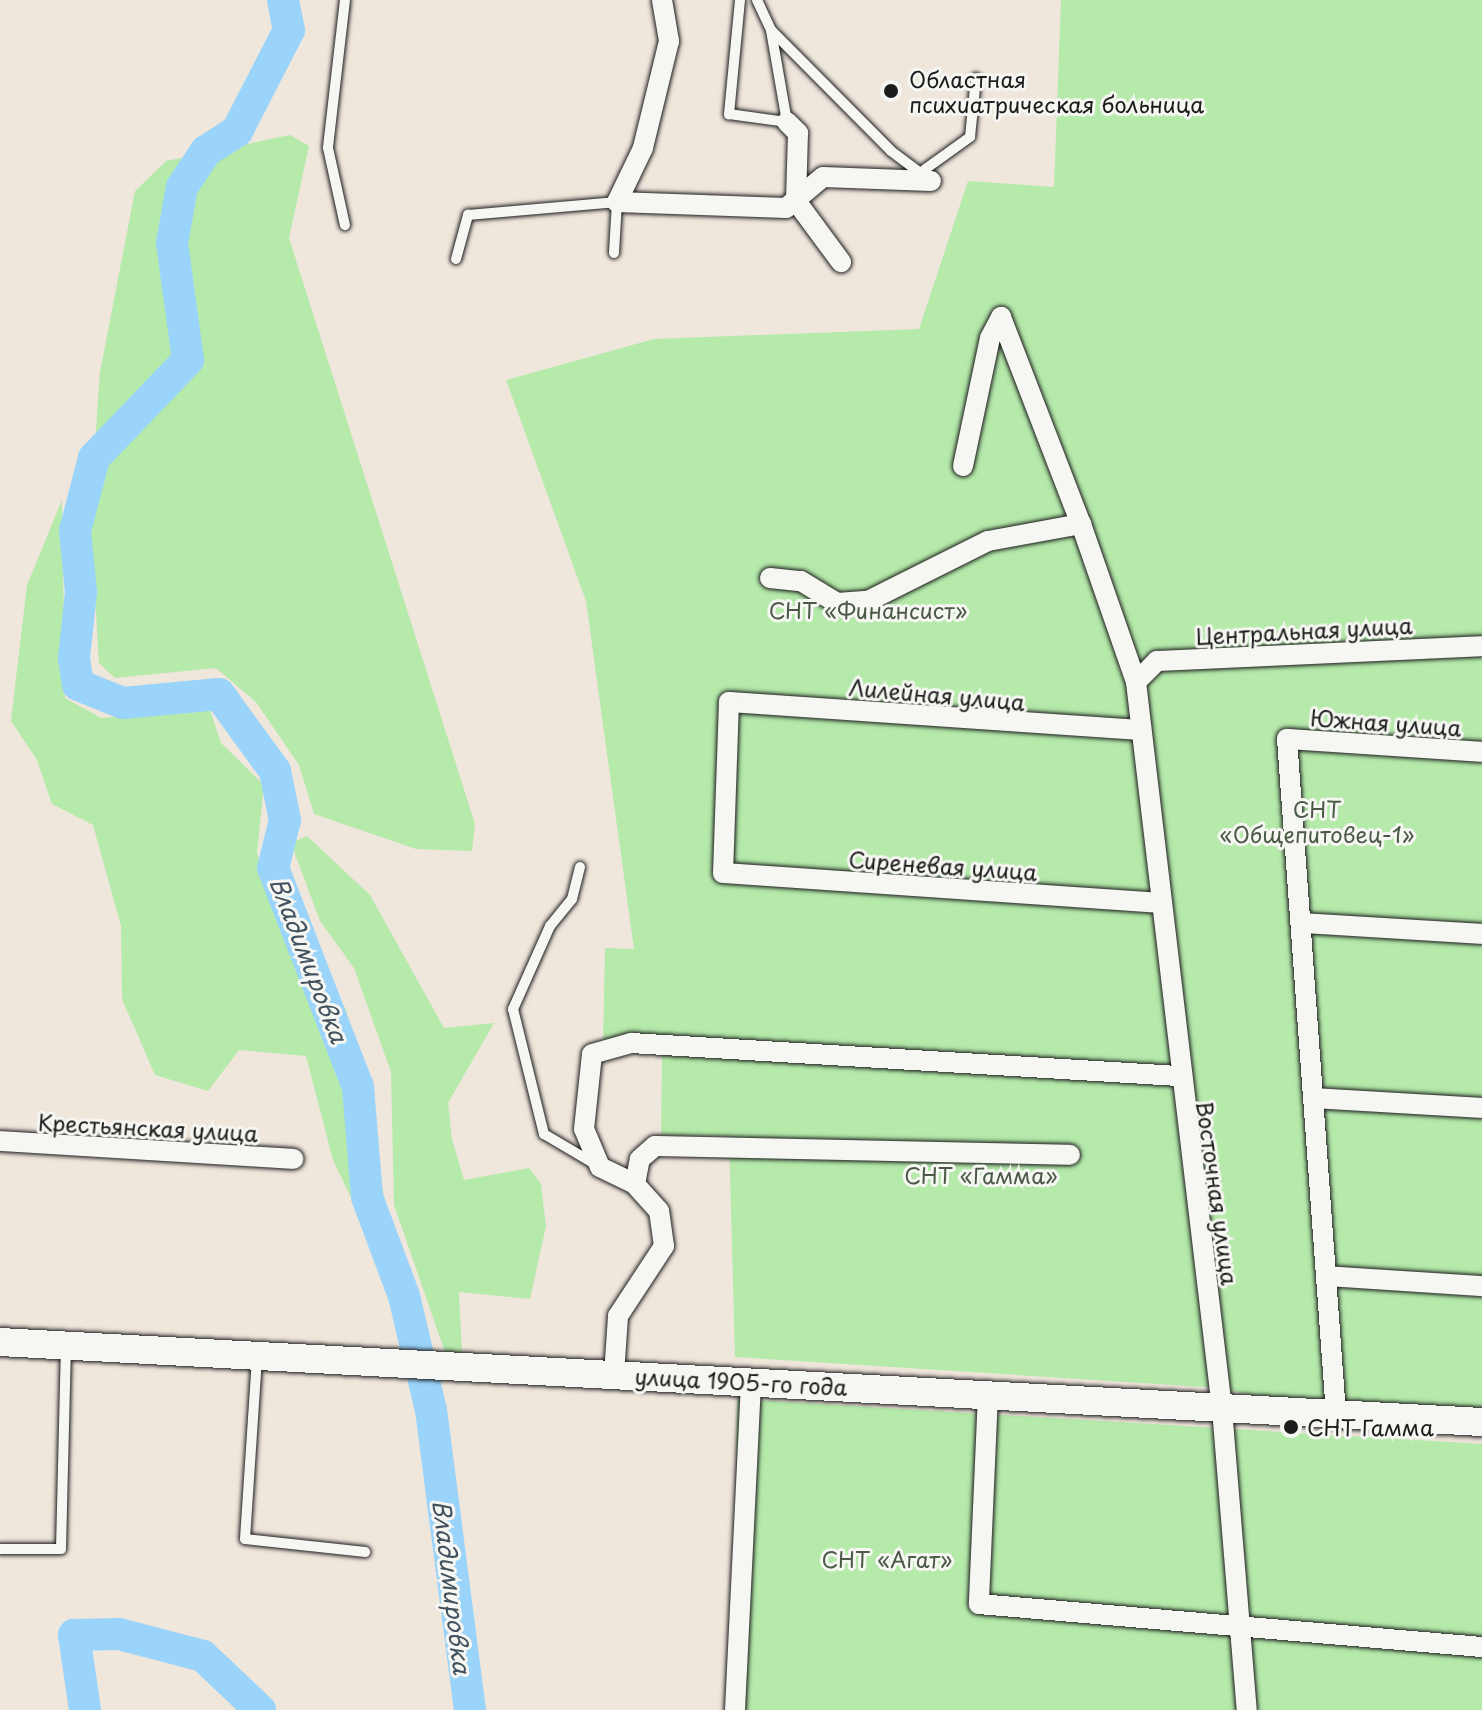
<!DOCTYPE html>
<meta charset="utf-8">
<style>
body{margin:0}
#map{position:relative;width:1482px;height:1710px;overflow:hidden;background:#efe6dc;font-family:"Playpen Sans",sans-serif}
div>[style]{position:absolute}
.green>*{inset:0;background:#b5eaab}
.river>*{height:32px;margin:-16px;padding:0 16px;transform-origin:16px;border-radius:16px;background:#9ad4fb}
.roads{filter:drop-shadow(0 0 2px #1c1c1c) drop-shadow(0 0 2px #1c1c1c)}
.lane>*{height:10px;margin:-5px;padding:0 5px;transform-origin:5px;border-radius:5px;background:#f6f6f2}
.street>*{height:20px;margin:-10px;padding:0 10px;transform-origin:10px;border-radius:10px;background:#f6f6f2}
.secondary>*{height:28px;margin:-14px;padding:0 14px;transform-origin:14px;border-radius:14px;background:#f6f6f2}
.dots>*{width:22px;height:22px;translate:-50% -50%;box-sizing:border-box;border:4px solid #f6f6f2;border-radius:50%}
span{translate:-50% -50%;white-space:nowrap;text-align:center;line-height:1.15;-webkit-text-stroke:6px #f6f6f2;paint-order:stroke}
.poi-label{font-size:22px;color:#1c1c1c}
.left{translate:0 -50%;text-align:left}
.park-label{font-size:22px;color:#4a5a47}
.street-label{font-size:22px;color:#1c1c1c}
.water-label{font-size:24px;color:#42535f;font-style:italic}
</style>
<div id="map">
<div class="green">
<i style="clip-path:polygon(1061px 0,1482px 0,1482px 1422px,1336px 1414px,1220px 1388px,735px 1357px,729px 1136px,661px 1135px,662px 1053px,603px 1046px,605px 948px,634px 949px,586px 601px,506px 380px,654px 339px,919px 329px,968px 181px,1054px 187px)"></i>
<i style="clip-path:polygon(290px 135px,309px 146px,289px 238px,475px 824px,472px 851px,416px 849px,314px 814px,299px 765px,256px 702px,216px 668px,115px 678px,99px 663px,90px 514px,100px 372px,135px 191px,166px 161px)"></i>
<i style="clip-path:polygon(62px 500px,65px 698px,101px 718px,210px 710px,221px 743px,264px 785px,257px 853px,277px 917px,346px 1009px,388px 1216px,363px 1223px,333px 1160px,306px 1056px,239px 1050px,208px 1091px,155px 1075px,122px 999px,121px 926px,93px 825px,52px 804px,37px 760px,11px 721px,27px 585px)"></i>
<i style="clip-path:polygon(307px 836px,370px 895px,444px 1028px,494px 1023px,448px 1103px,452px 1139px,464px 1180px,529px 1168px,541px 1184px,546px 1226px,530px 1299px,459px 1292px,462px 1355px,447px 1358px,394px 1205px,391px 1072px,354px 968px,320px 921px,291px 843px)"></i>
<i style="clip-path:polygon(737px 1399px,1482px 1444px,1482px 1710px,733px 1710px)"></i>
</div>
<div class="river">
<i style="left:283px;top:0;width:31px;rotate:79deg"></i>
<i style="left:289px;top:30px;width:114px;rotate:117.2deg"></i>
<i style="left:237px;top:131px;width:37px;rotate:147deg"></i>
<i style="left:206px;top:151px;width:43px;rotate:123.7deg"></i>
<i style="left:182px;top:187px;width:57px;rotate:100.1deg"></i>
<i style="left:172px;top:243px;width:118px;rotate:82.2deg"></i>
<i style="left:188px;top:360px;width:136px;rotate:133.8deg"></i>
<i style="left:94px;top:458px;width:75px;rotate:104.6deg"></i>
<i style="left:75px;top:531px;width:61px;rotate:84.4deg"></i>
<i style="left:81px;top:592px;width:67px;rotate:96deg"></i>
<i style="left:74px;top:659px;width:26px;rotate:81deg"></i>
<i style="left:78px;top:685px;width:48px;rotate:21.8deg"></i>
<i style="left:123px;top:703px;width:96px;rotate:-5.4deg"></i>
<i style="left:219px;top:694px;width:95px;rotate:54deg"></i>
<i style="left:275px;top:771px;width:50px;rotate:78.5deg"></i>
<i style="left:285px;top:820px;width:49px;rotate:104deg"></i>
<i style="left:273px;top:868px;width:235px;rotate:68.8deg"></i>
<i style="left:358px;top:1087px;width:110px;rotate:85.3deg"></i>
<i style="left:367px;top:1197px;width:106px;rotate:69.5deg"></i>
<i style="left:404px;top:1296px;width:117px;rotate:76.7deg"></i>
<i style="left:431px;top:1410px;width:303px;rotate:82.6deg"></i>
<i style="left:85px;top:1710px;width:76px;rotate:-98.3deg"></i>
<i style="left:74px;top:1635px;width:45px;rotate:-1.3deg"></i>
<i style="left:119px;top:1634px;width:87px;rotate:14.7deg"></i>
<i style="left:203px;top:1656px;width:79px;rotate:43.5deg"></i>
</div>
<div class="roads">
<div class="lane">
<i style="left:345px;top:0;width:149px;rotate:96.6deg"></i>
<i style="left:328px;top:148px;width:79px;rotate:77.6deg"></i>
<i style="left:740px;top:0;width:115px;rotate:95.5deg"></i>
<i style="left:729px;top:114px;width:59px;rotate:7.9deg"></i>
<i style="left:787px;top:122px;width:93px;rotate:-99.9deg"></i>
<i style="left:771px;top:30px;width:33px;rotate:-115deg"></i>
<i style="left:771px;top:30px;width:170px;rotate:45.2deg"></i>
<i style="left:891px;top:151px;width:50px;rotate:36.9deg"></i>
<i style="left:924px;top:170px;width:57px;rotate:-35.7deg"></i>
<i style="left:970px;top:137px;width:59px;rotate:-84.2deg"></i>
<i style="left:456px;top:259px;width:46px;rotate:-74.7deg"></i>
<i style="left:468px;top:215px;width:150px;rotate:-5deg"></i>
<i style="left:617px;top:202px;width:51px;rotate:93.4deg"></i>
<i style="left:580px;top:867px;width:33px;rotate:104deg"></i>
<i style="left:572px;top:899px;width:35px;rotate:129deg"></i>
<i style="left:550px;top:926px;width:91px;rotate:114deg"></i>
<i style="left:513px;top:1009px;width:129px;rotate:76.1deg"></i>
<i style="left:544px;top:1134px;width:59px;rotate:30.5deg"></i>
<i style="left:257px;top:1358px;width:181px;rotate:93.8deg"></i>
<i style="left:245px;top:1539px;width:121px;rotate:6.2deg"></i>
<i style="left:0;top:1549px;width:61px"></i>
<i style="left:61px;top:1549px;width:202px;rotate:-88.6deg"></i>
</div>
<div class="street">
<i style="left:662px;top:0;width:42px;rotate:80.3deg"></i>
<i style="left:669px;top:41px;width:110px;rotate:103.7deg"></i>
<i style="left:643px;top:148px;width:60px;rotate:115.7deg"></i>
<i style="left:617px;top:202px;width:169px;rotate:2deg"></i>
<i style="left:786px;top:208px;width:48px;rotate:-40deg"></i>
<i style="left:823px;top:177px;width:108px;rotate:2.1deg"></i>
<i style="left:787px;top:122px;width:16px;rotate:45deg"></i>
<i style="left:798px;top:133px;width:68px;rotate:91.7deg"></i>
<i style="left:796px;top:201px;width:76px;rotate:53.6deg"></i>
<i style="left:963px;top:466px;width:131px;rotate:-78.1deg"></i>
<i style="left:990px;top:338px;width:24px;rotate:-62deg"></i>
<i style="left:1001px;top:317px;width:222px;rotate:68.9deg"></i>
<i style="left:770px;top:578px;width:31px;rotate:6deg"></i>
<i style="left:801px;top:581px;width:42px;rotate:31.4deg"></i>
<i style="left:837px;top:603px;width:31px;rotate:-4deg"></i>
<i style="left:868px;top:601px;width:134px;rotate:-26.6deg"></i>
<i style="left:988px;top:541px;width:95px;rotate:-10.4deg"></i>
<i style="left:1081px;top:524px;width:167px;rotate:70.8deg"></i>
<i style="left:1136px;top:682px;width:732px;rotate:83.25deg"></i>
<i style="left:1222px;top:1409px;width:302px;rotate:85.3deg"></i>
<i style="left:1136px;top:682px;width:30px;rotate:-45deg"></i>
<i style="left:1157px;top:661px;width:325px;rotate:-2.6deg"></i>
<i style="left:1141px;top:730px;width:413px;rotate:-176.1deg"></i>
<i style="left:729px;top:702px;width:171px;rotate:92deg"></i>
<i style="left:723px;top:873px;width:437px;rotate:3.9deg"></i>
<i style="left:1302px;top:923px;width:180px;rotate:3.5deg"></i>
<i style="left:1314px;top:1098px;width:168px;rotate:3.4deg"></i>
<i style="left:0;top:1141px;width:294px;rotate:3.5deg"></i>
<i style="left:635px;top:1184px;width:25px;rotate:-79deg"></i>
<i style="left:640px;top:1159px;width:20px;rotate:-41deg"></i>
<i style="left:655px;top:1146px;width:415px;rotate:1.2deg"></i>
<i style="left:1326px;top:1276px;width:156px;rotate:3.7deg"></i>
<i style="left:614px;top:1375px;width:59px;rotate:-86.1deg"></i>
<i style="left:618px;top:1316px;width:84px;rotate:-56.7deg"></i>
<i style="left:664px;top:1246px;width:35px;rotate:-98deg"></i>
<i style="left:659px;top:1211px;width:36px;rotate:-132deg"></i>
<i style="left:635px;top:1184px;width:39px;rotate:-154deg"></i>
<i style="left:600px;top:1167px;width:41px;rotate:-112.8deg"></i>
<i style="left:584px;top:1129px;width:75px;rotate:-83.9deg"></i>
<i style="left:592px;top:1054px;width:41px;rotate:-15.8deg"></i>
<i style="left:631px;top:1043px;width:548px;rotate:3.45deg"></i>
<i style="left:988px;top:1394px;width:210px;rotate:92.5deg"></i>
<i style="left:979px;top:1604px;width:505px;rotate:4.89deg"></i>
<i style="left:1336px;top:1414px;width:677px;rotate:-94.15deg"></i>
<i style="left:1287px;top:739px;width:195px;rotate:3.8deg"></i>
<i style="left:735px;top:1710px;width:330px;rotate:-87.2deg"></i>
</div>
<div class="secondary">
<i style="left:0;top:1342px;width:1484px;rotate:3.09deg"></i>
</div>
</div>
<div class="dots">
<i style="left:891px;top:91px;background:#1c1c1c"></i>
<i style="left:1291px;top:1427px;background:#1c1c1c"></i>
</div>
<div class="poi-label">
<span class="left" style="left:909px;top:91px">Областная<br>психиатрическая больница</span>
<span class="left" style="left:1307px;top:1427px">СНТ Гамма</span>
</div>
<div class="park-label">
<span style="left:868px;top:610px">СНТ «Финансист»</span>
<span style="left:1317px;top:821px">СНТ<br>«Общепитовец-1»</span>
<span style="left:981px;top:1175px">СНТ «Гамма»</span>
<span style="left:887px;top:1559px">СНТ «Агат»</span>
</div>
<div class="street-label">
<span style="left:1304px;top:630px;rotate:-3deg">Центральная улица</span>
<span style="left:937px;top:694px;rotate:5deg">Лилейная улица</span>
<span style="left:1386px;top:722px;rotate:4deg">Южная улица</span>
<span style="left:943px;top:865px;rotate:4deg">Сиреневая улица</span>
<span style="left:148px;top:1127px;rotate:3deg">Крестьянская улица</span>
<span style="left:1218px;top:1193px;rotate:82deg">Восточная улица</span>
<span style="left:741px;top:1381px;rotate:3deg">улица 1905-го года</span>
</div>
<div class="water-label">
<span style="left:309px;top:960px;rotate:69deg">Владимировка</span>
<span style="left:452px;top:1587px;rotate:83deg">Владимировка</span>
</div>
</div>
